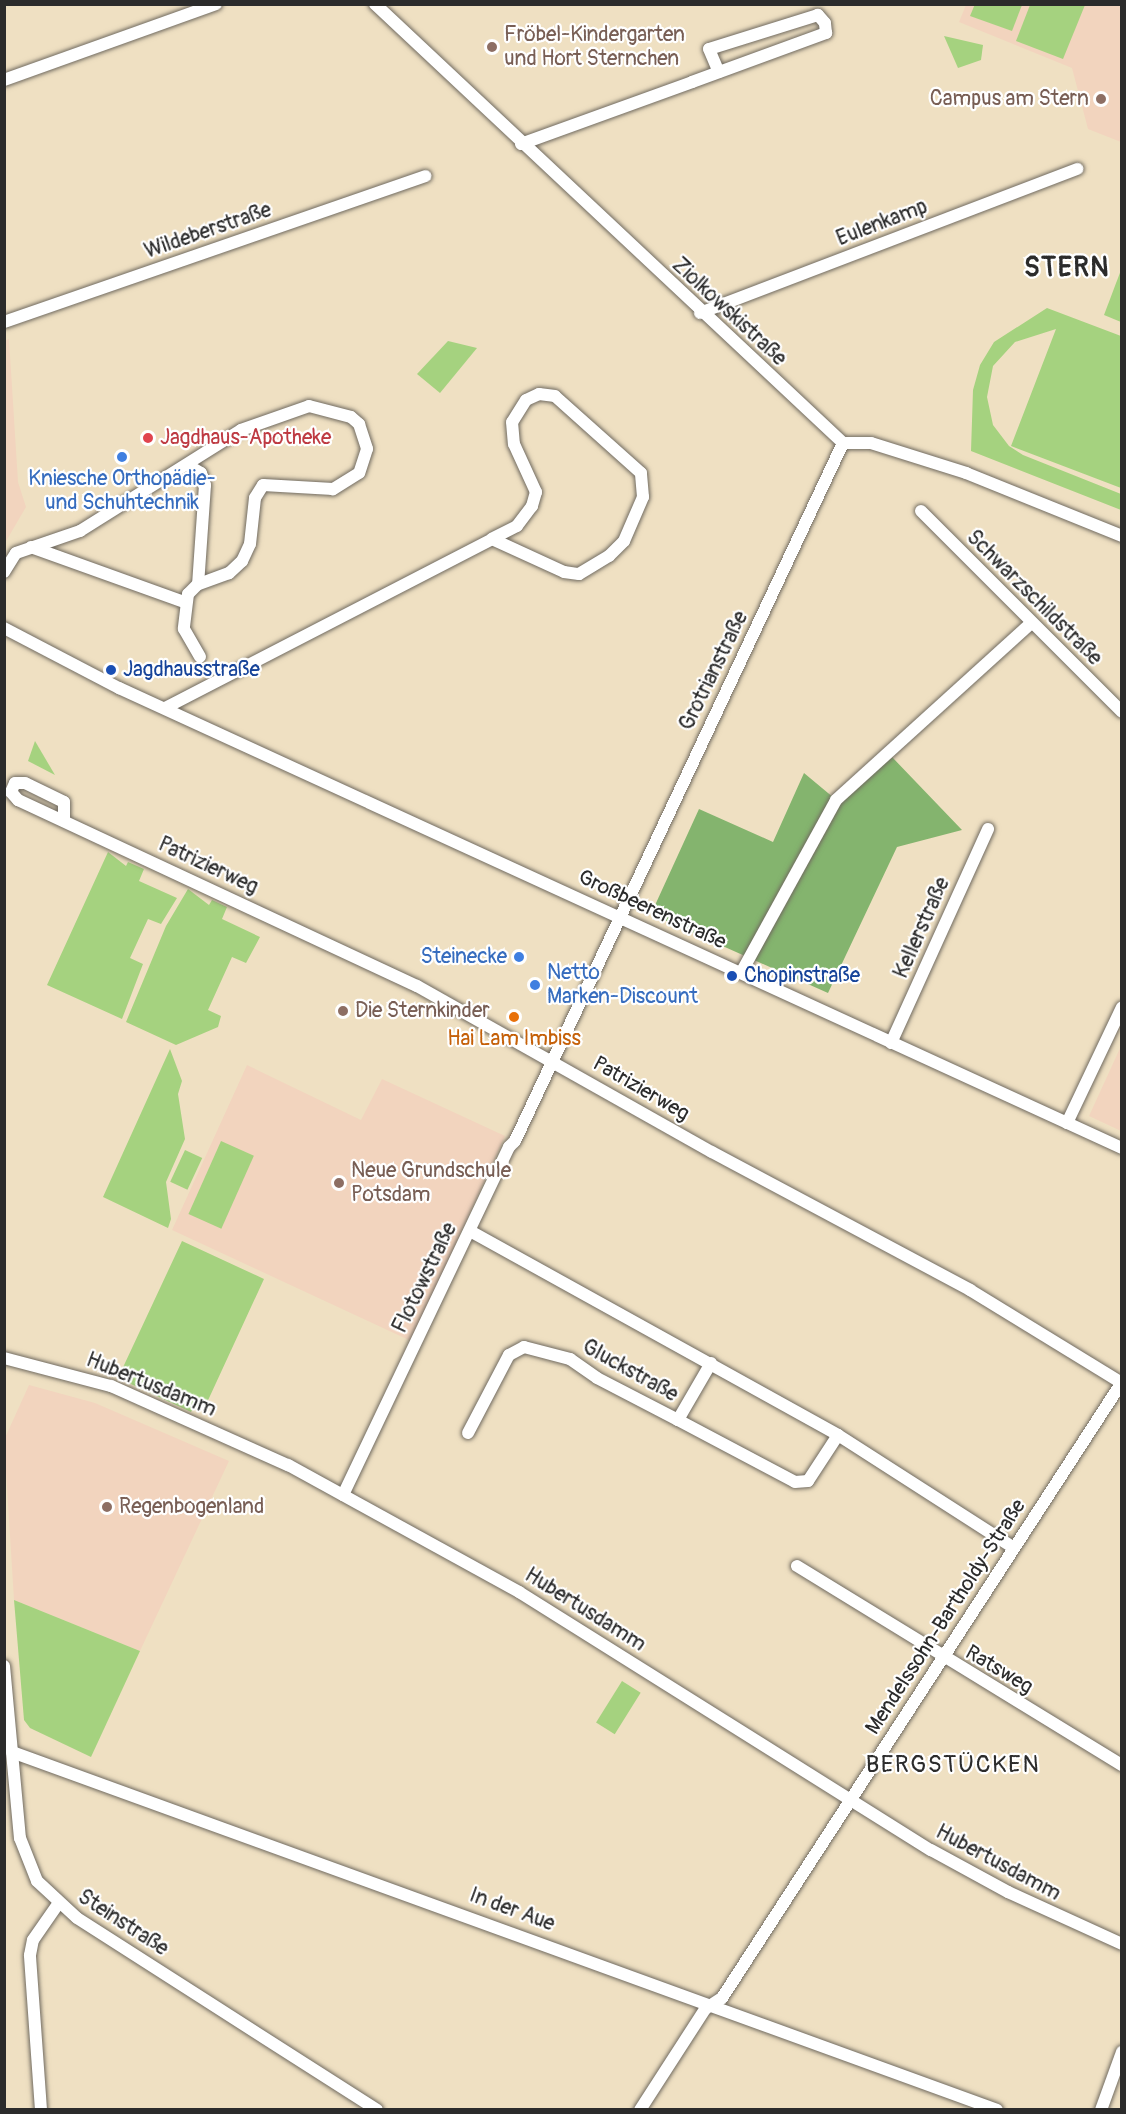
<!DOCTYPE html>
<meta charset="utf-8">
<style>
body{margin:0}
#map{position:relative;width:1126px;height:2114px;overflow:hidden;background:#efe0c2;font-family:Pangolin,sans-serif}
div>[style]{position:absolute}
.built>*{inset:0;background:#f2d4be}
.green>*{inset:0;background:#a5d27f;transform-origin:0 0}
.forest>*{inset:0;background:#84b46e}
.roads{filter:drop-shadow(0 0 2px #706a60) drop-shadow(0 0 2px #706a60)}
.minor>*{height:12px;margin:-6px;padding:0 6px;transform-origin:6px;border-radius:6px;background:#fff}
.dots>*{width:16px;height:16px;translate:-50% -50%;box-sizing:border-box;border:3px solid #fff;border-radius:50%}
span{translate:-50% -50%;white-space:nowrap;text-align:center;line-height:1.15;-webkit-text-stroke:4.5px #fff;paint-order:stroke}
.education-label{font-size:21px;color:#785e54}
.left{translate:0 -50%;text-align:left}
.right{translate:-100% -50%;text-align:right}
.street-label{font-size:21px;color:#2b2b2b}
.health-label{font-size:21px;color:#be3a42}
.shop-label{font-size:21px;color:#366cbe}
.transit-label{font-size:21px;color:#164399}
.food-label{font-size:21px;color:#c56008}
.quarter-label{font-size:24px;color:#2b2b2b;letter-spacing:1.5px}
.district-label{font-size:27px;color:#2b2b2b;font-weight:700;letter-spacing:1.5px}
.frame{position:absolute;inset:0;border:6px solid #2b2b2b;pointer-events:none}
</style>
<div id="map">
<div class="built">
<i style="clip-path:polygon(966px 5px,1121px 5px,1121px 142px,1088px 129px,1072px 68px,959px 22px)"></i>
<i style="clip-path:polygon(9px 339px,18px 482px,26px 507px,5px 543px,4px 341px)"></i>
<i style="clip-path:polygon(1121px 1046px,1121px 1131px,1089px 1116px)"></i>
<i style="clip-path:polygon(247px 1065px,361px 1120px,382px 1079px,505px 1136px,411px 1341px,172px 1230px)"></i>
<i style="clip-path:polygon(29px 1385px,95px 1403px,229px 1461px,140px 1651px,14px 1600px,4px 1440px)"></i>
</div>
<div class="green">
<i style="clip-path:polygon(975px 4px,1022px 4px,1022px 5px,1012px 31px,970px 16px)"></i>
<i style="clip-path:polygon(1030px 5px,1085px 5px,1063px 59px,1016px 41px)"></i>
<i style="clip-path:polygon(944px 36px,983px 45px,981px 60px,958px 68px)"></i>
<i style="clip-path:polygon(1121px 270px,1122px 322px,1121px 322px,1104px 315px)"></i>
<i style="clip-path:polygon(1047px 308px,1121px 336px,1121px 488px,1011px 446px,1056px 329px,1015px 342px,993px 366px,987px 397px,993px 425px,1009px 446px,1023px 455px,1121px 494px,1121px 510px,971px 451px,973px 390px,980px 365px,994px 342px)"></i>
<i style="clip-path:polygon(448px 341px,477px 348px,440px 393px,417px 374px)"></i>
<i style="clip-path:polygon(35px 741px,55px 775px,28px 761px)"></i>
<i style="clip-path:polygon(108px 852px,126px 866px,128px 862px,144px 869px,139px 881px,177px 898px,161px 924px,148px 919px,130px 958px,143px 964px,122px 1019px,47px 985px)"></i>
<i style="clip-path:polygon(188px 889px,209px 905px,212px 900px,227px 907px,222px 919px,260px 937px,246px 963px,232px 957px,208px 1010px,221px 1016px,218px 1027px,176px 1045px,126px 1022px,166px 926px)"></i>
<i style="clip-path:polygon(170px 1049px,182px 1081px,178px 1094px,185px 1139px,166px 1182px,171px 1219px,168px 1228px,103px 1197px)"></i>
<i style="left:221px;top:1141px;width:36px;height:80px;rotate:24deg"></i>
<i style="left:185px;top:1150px;width:19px;height:35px;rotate:25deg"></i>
<i style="clip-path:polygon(182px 1241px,264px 1279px,204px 1409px,195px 1405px,191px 1412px,118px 1378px)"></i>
<i style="clip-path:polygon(14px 1600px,140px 1651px,91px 1757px,30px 1728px,24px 1720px)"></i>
<i style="left:622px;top:1681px;width:22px;height:49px;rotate:32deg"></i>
</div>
<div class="forest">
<i style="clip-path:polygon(892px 757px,962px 830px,897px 847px,828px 993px,651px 914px,699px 809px,773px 842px,804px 773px,840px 803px)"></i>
</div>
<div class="roads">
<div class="minor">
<i style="left:375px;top:4px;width:642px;rotate:43.17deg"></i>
<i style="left:843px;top:443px;width:28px"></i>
<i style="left:871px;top:443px;width:100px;rotate:17.5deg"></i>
<i style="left:966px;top:473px;width:168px;rotate:22deg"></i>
<i style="left:4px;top:80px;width:225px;rotate:-19.7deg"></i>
<i style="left:521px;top:144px;width:182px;rotate:-19.9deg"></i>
<i style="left:692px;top:82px;width:143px;rotate:-20.1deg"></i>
<i style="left:826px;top:33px;width:10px;rotate:-96deg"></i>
<i style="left:825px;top:23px;width:11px;rotate:-131deg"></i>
<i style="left:818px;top:15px;width:114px;rotate:162.7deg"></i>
<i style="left:709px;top:49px;width:25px;rotate:67deg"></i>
<i style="left:700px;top:313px;width:404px;rotate:-20.9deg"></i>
<i style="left:4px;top:322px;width:446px;rotate:-19.1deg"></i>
<i style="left:187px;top:465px;width:16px;rotate:30deg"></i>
<i style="left:201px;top:473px;width:13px;rotate:72deg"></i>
<i style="left:205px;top:485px;width:99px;rotate:94deg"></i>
<i style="left:921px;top:511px;width:284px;rotate:45deg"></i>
<i style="left:31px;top:547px;width:163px;rotate:19.8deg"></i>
<i style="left:4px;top:572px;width:22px;rotate:-58deg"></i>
<i style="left:16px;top:553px;width:68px;rotate:-19deg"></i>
<i style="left:80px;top:531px;width:190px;rotate:-32.1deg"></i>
<i style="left:241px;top:430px;width:72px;rotate:-19.4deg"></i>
<i style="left:309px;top:406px;width:43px;rotate:14.7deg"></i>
<i style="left:351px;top:417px;width:11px;rotate:41deg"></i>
<i style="left:359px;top:424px;width:26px;rotate:72deg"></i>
<i style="left:367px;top:449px;width:25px;rotate:108deg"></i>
<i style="left:359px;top:473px;width:31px;rotate:148deg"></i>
<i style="left:333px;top:489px;width:70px;rotate:-176.7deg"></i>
<i style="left:263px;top:485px;width:15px;rotate:122deg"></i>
<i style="left:255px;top:498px;width:46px;rotate:96.2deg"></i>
<i style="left:250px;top:544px;width:19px;rotate:115deg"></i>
<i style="left:242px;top:561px;width:18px;rotate:137deg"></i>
<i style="left:229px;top:573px;width:33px;rotate:160deg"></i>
<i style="left:198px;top:584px;width:14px;rotate:135deg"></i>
<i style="left:188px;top:594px;width:35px;rotate:97deg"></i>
<i style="left:184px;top:629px;width:32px;rotate:60deg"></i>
<i style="left:4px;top:628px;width:130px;rotate:27.6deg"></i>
<i style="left:119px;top:688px;width:1103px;rotate:24.64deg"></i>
<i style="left:165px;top:708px;width:368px;rotate:-27.3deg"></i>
<i style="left:492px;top:539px;width:79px;rotate:24.6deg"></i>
<i style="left:564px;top:572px;width:15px;rotate:8deg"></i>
<i style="left:579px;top:574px;width:35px;rotate:-31deg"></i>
<i style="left:609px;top:556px;width:21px;rotate:-45deg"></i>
<i style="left:624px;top:541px;width:48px;rotate:-66.6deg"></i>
<i style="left:643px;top:497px;width:24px;rotate:-95deg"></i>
<i style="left:641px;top:473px;width:115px;rotate:-138.2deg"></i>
<i style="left:555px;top:396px;width:16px;rotate:-173deg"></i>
<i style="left:539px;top:394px;width:14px;rotate:155deg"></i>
<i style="left:526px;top:400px;width:26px;rotate:122deg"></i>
<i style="left:512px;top:422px;width:22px;rotate:85deg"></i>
<i style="left:514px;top:444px;width:53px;rotate:65.4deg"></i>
<i style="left:536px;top:492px;width:15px;rotate:106deg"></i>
<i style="left:532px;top:506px;width:25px;rotate:127deg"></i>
<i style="left:517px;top:526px;width:28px;rotate:153deg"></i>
<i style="left:64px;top:821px;width:19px;rotate:-90deg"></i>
<i style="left:64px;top:802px;width:43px;rotate:-154deg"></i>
<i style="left:25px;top:783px;width:10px;rotate:180deg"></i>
<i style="left:15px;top:783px;width:10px;rotate:114deg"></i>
<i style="left:11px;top:792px;width:11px;rotate:49deg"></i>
<i style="left:18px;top:800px;width:440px;rotate:25deg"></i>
<i style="left:417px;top:986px;width:338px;rotate:29.4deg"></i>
<i style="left:712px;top:1152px;width:293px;rotate:28.1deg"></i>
<i style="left:970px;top:1290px;width:178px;rotate:31.5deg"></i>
<i style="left:741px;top:973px;width:197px;rotate:-61.2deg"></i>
<i style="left:836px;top:800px;width:262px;rotate:-42.2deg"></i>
<i style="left:891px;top:1043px;width:235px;rotate:-65.6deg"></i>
<i style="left:1067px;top:1123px;width:128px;rotate:-64.6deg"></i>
<i style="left:470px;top:1231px;width:421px;rotate:29deg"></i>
<i style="left:838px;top:1435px;width:209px;rotate:32.7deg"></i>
<i style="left:4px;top:1358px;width:111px;rotate:14.7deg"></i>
<i style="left:111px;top:1386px;width:194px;rotate:24.1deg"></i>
<i style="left:288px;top:1465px;width:264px;rotate:28.8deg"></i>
<i style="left:519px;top:1592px;width:486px;rotate:32.1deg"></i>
<i style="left:931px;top:1850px;width:88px;rotate:28.6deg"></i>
<i style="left:1008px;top:1892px;width:125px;rotate:24.5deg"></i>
<i style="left:711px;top:1363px;width:66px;rotate:120.1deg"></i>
<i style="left:678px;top:1420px;width:132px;rotate:27.9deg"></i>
<i style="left:795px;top:1482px;width:13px;rotate:-4deg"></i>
<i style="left:808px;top:1481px;width:55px;rotate:-56.9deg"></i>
<i style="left:468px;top:1433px;width:88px;rotate:-62.3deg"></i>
<i style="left:509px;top:1355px;width:17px;rotate:-28deg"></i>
<i style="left:524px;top:1347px;width:48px;rotate:14.6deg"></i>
<i style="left:570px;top:1359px;width:33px;rotate:35deg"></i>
<i style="left:597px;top:1378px;width:91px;rotate:27.4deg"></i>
<i style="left:343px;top:1495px;width:386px;rotate:-64.5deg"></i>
<i style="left:509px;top:1147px;width:8px;rotate:-45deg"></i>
<i style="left:515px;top:1141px;width:771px;rotate:-64.83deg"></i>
<i style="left:797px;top:1566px;width:381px;rotate:31.5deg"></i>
<i style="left:4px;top:1666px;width:173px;rotate:84.7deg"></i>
<i style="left:20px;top:1838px;width:46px;rotate:68.4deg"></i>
<i style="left:37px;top:1881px;width:54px;rotate:42.8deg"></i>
<i style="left:77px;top:1918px;width:356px;rotate:32.6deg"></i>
<i style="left:12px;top:1752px;width:1048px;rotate:19.97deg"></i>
<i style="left:41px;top:2110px;width:155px;rotate:-94.1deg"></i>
<i style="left:30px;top:1955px;width:15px;rotate:-79deg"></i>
<i style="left:33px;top:1940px;width:44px;rotate:-55.2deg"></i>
<i style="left:640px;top:2110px;width:120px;rotate:-57.2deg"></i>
<i style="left:705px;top:2009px;width:20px;rotate:-33deg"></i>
<i style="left:722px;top:1998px;width:734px;rotate:-57deg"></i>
<i style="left:1101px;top:2110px;width:62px;rotate:-70.1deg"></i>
</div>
</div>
<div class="dots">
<i style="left:492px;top:47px;background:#8d6e63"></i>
<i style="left:1101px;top:99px;background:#8d6e63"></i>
<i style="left:148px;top:438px;background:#e0444e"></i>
<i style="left:122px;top:457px;background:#3f7fe0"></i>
<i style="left:111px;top:670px;background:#1a4fb4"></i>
<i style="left:519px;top:957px;background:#3f7fe0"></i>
<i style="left:732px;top:976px;background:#1a4fb4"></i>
<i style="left:535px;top:985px;background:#3f7fe0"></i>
<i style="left:343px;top:1011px;background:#8d6e63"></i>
<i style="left:514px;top:1017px;background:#e8710a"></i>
<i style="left:339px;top:1183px;background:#8d6e63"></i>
<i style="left:107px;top:1507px;background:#8d6e63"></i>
</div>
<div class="education-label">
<span class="left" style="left:504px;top:47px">Fröbel-Kindergarten<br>und Hort Sternchen</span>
<span class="right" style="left:1089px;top:99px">Campus am Stern</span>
<span class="left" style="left:355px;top:1011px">Die Sternkinder</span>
<span class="left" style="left:351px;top:1183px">Neue Grundschule<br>Potsdam</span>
<span class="left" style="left:119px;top:1507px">Regenbogenland</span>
</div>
<div class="street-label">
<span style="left:882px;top:223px;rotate:-21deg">Eulenkamp</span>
<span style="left:208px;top:231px;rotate:-19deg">Wildeberstraße</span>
<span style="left:729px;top:312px;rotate:43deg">Ziolkowskistraße</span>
<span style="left:1034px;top:598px;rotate:45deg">Schwarzschildstraße</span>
<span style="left:714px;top:671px;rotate:-64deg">Grotrianstraße</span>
<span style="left:208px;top:866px;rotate:25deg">Patrizierweg</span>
<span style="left:652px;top:910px;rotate:25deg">Großbeerenstraße</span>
<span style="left:922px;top:928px;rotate:-66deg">Kellerstraße</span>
<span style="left:641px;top:1089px;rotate:30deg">Patrizierweg</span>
<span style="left:425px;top:1278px;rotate:-64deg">Flotowstraße</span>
<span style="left:630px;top:1371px;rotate:29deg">Gluckstraße</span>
<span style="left:151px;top:1385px;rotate:22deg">Hubertusdamm</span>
<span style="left:585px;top:1610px;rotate:32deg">Hubertusdamm</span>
<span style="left:946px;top:1617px;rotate:-57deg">Mendelssohn-Bartholdy-Straße</span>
<span style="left:999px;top:1670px;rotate:31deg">Ratsweg</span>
<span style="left:998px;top:1863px;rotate:28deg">Hubertusdamm</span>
<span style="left:512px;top:1910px;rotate:20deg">In der Aue</span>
<span style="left:123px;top:1923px;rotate:33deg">Steinstraße</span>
</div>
<div class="health-label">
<span class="left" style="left:160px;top:438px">Jagdhaus-Apotheke</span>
</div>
<div class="shop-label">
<span style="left:122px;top:491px">Kniesche Orthopädie-<br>und Schuhtechnik</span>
<span class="right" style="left:507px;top:957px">Steinecke</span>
<span class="left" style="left:547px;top:985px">Netto<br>Marken-Discount</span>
</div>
<div class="transit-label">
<span class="left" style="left:123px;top:670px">Jagdhausstraße</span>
<span class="left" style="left:744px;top:976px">Chopinstraße</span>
</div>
<div class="food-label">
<span style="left:514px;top:1039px">Hai Lam Imbiss</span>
</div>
<div class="quarter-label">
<span style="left:953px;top:1765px">BERGSTÜCKEN</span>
</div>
<div class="district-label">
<span style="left:1067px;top:268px">STERN</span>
</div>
<div class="frame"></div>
</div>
